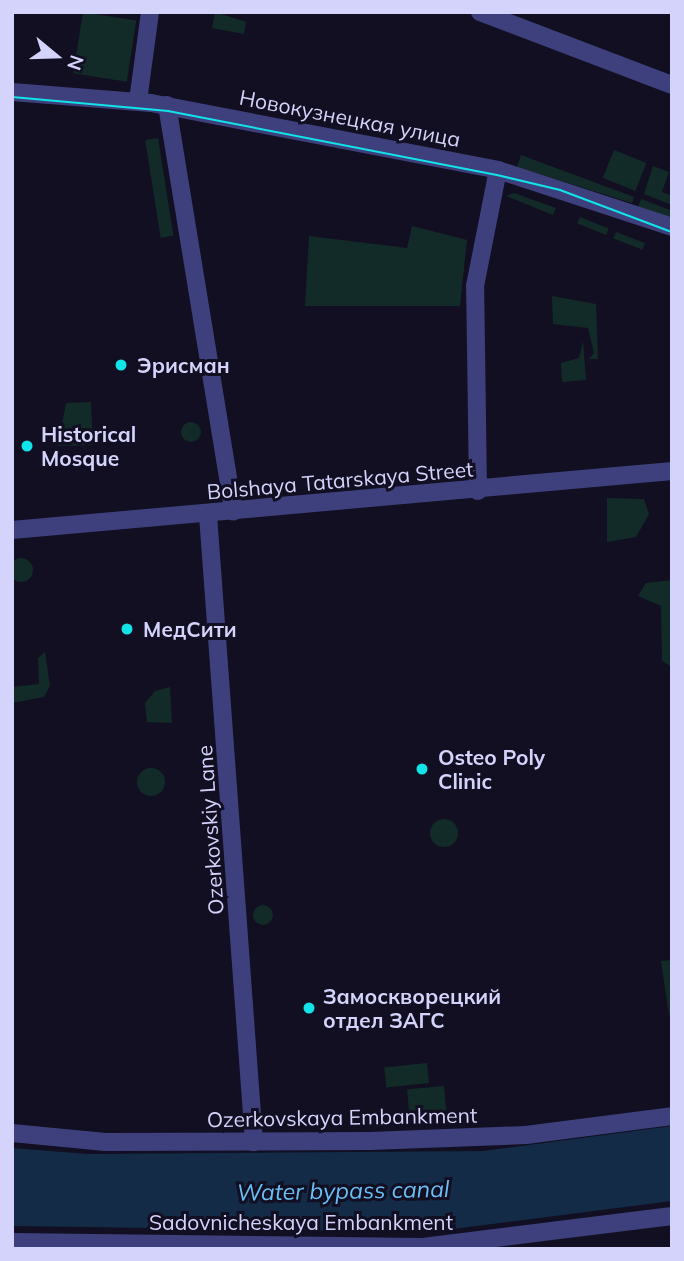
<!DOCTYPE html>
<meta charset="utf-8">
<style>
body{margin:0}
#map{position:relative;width:684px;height:1261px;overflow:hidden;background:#110f21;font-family:Mulish,sans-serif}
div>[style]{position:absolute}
.green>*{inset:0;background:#132b28;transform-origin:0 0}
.round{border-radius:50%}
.water>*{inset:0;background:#132b47}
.minor>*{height:18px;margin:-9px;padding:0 9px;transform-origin:9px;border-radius:9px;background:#3e407d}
.tram>*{height:2px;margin:-1px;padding:0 1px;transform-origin:1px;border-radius:1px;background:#12e3e9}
.dots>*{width:19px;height:19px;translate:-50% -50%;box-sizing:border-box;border:4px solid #110f21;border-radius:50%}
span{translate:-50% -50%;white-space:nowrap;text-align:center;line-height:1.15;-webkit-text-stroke:6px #110f21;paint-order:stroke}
.street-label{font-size:21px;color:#d4d3fc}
.poi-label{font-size:21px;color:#d4d3fc;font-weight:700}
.left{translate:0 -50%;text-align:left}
.water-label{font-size:23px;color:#69bef4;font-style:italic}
.frame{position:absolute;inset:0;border:14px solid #d4d3fc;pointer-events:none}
.north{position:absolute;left:21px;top:21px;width:70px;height:70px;-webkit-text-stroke:5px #110f21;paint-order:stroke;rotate:109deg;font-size:19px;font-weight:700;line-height:28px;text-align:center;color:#d4d3fc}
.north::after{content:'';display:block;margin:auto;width:24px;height:32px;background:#d4d3fc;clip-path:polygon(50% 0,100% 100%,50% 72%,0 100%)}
</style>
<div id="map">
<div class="green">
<i style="left:83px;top:12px;width:54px;height:62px;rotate:9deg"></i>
<i style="clip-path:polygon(215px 12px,246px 22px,244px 34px,212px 28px)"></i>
<i style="left:158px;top:138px;width:99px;height:13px;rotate:81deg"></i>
<i style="left:614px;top:150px;width:35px;height:30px;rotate:22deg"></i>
<i style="clip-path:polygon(521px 155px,634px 197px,632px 203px,517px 167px)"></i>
<i style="clip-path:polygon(653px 166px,669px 172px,662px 192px,672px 196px,672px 205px,644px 194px)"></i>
<i style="clip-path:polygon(514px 193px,556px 208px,553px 215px,506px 196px)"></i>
<i style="left:641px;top:199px;width:33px;height:8px;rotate:21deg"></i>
<i style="left:580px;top:217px;width:31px;height:7px;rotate:22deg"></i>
<i style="clip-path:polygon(412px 226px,467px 240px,460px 306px,305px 306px,309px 236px,407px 248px)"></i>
<i style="left:616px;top:232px;width:31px;height:7px;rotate:21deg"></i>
<i style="clip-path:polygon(552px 296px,596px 304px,598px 359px,589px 359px,594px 353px,588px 328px,553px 324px)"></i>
<i style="clip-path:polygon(583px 341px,586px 380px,562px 382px,561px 363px,579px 358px)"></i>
<i style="clip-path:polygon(91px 402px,93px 445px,58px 446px,66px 403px)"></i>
<i class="round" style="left:181px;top:422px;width:20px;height:20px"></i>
<i style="clip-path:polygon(607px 498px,644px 499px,649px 514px,636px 537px,607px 542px)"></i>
<i class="round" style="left:9px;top:558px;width:24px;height:24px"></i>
<i style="clip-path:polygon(672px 580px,672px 667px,662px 661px,661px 606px,638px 596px,646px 583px)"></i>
<i style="clip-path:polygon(45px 652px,50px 686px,44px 697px,12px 703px,12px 687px,39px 684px,38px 658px)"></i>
<i style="clip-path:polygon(170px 687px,172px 723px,147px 722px,145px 703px,155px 691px)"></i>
<i class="round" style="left:137px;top:768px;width:28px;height:28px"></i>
<i class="round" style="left:430px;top:819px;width:28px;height:28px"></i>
<i class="round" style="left:253px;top:905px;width:20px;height:20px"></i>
<i style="clip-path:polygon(672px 960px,672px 1015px,669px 1015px,661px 961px)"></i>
<i style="left:427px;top:1063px;width:20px;height:43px;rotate:84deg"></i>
<i style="left:444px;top:1086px;width:25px;height:37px;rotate:85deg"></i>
</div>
<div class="water">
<i style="clip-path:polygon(672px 1126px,672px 1201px,430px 1232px,12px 1226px,12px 1148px,88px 1154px,483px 1151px)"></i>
</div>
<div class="minor">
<i style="left:480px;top:12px;width:205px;rotate:20.8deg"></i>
<i style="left:12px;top:92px;width:139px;rotate:4.5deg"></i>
<i style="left:151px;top:103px;width:353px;rotate:10.9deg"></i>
<i style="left:498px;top:170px;width:183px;rotate:18.1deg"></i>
<i style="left:138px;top:101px;width:90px;rotate:-82.3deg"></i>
<i style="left:167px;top:105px;width:412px;rotate:80.7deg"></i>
<i style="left:478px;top:491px;width:205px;rotate:-90.8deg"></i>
<i style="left:475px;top:286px;width:118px;rotate:-78.8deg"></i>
<i style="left:208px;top:515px;width:629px;rotate:85.8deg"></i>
<i style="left:12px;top:530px;width:663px;rotate:-5.11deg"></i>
<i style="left:12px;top:1133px;width:94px;rotate:5.5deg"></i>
<i style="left:106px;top:1142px;width:264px;rotate:-0.2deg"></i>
<i style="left:370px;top:1141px;width:156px;rotate:-2.2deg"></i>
<i style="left:526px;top:1135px;width:147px;rotate:-7.4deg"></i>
<i style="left:12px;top:1242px;width:411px;rotate:0.7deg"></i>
<i style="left:423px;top:1247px;width:251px;rotate:-7.1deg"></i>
</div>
<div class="tram">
<i style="left:12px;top:97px;width:157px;rotate:5.1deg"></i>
<i style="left:168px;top:111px;width:335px;rotate:11deg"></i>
<i style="left:497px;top:175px;width:65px;rotate:13.4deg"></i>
<i style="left:560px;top:190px;width:120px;rotate:20.6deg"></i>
</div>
<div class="dots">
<i style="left:121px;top:365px;background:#12e3e9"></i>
<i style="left:27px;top:446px;background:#12e3e9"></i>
<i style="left:127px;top:629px;background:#12e3e9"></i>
<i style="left:422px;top:769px;background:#12e3e9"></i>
<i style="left:309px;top:1008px;background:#12e3e9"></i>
</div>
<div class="street-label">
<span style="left:350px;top:118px;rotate:11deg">Новокузнецкая улица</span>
<span style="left:340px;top:480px;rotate:-5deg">Bolshaya Tatarskaya Street</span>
<span style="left:210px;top:830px;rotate:-94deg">Ozerkovskiy Lane</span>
<span style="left:342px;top:1117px;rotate:-1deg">Ozerkovskaya Embankment</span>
<span style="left:301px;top:1222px">Sadovnicheskaya Embankment</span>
</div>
<div class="poi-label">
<span class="left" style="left:137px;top:365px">Эрисман</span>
<span class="left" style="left:41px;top:446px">Historical<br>Mosque</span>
<span class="left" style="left:143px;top:629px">МедСити</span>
<span class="left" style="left:438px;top:769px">Osteo Poly<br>Clinic</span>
<span class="left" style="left:323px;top:1008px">Замоскворецкий<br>отдел ЗАГС</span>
</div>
<div class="water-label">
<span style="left:343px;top:1191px;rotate:-1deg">Water bypass canal</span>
</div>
<div class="frame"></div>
<div class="north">N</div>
</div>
